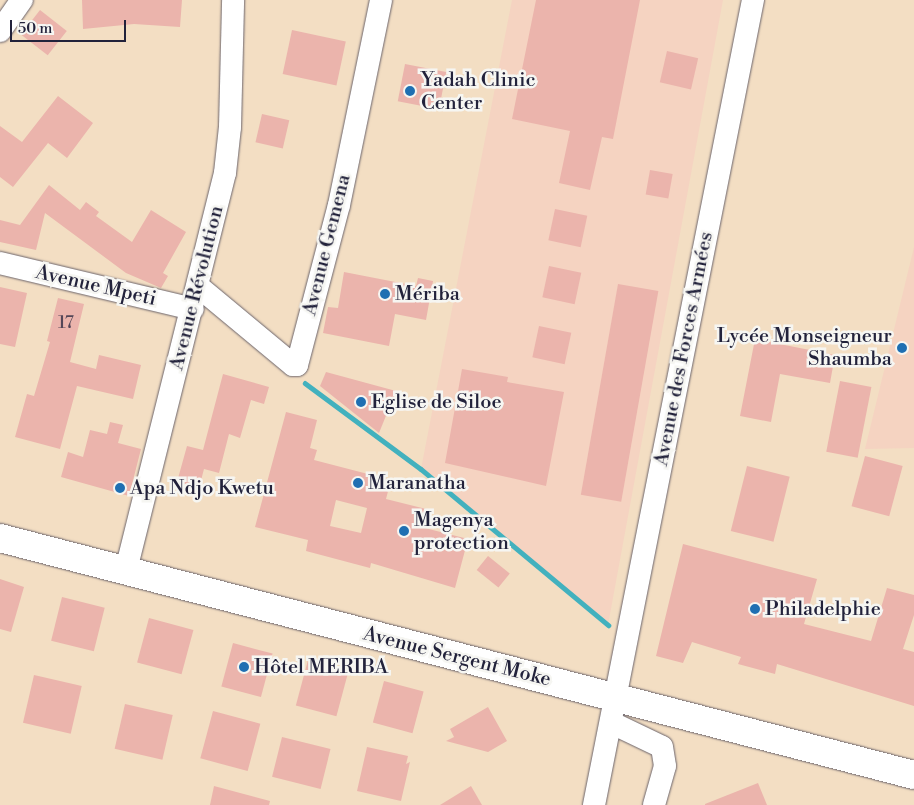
<!DOCTYPE html>
<meta charset="utf-8">
<style>
body{margin:0}
#map{position:relative;width:914px;height:805px;overflow:hidden;background:#f3dec3;font-family:"Libre Bodoni",serif}
div>[style]{position:absolute}
.built>*{inset:0;background:#f5d3c1}
.stream>*{height:4.5px;margin:-2.25px;padding:0 2.25px;transform-origin:2.25px;border-radius:2.25px;background:#42b1be}
.building>*{inset:0;background:#ebb4ac;transform-origin:0 0}
.roads{filter:drop-shadow(0 0 1px #6b646b) drop-shadow(0 0 1px #6b646b)}
.minor>*{height:22px;margin:-11px;padding:0 11px;transform-origin:11px;border-radius:11px;background:#fff}
.major>*{height:28px;margin:-14px;padding:0 14px;transform-origin:14px;border-radius:14px;background:#fff}
.dots>*{width:14px;height:14px;translate:-50% -50%;box-sizing:border-box;border:2px solid #f6f6f2;border-radius:50%}
span{translate:-50% -50%;white-space:nowrap;text-align:center;line-height:1.15;-webkit-text-stroke:5px #f6f6f2;paint-order:stroke}
.number-label{font-size:18px;color:#544657}
.number-label span{-webkit-text-stroke-width:0}
.poi-label{font-size:20px;color:#22223b}
.left{translate:0 -50%;text-align:left}
.right{translate:-100% -50%;text-align:right}
.street-label{font-size:20px;color:#22223b}
.scale{position:absolute;left:10px;top:20px;width:116px;height:22px;box-sizing:border-box;border:2px solid #22223b;border-top:0;padding-left:6px;font-size:15px;line-height:18px;white-space:nowrap;color:#22223b;-webkit-text-stroke:4px #f6f6f2;paint-order:stroke}
</style>
<div id="map">
<div class="built">
<i style="clip-path:polygon(512px 0,723px 0,608px 625px,421px 469px)"></i>
<i style="clip-path:polygon(914px 247px,914px 448px,865px 449px)"></i>
</div>
<div class="stream">
<i style="left:305px;top:383px;width:144px;rotate:36.6deg"></i>
<i style="left:421px;top:469px;width:244px;rotate:39.8deg"></i>
</div>
<div class="building">
<i style="clip-path:polygon(82px 0,182px 0,180px 27px,134px 24px,83px 29px)"></i>
<i style="clip-path:polygon(536px 0,640px 0,613px 139px,602px 137px,590px 190px,559px 183px,570px 131px,512px 119px)"></i>
<i style="left:40px;top:10px;width:34px;height:31px;rotate:38deg"></i>
<i style="left:292px;top:30px;width:55px;height:45px;rotate:12deg"></i>
<i style="left:667px;top:51px;width:32px;height:32px;rotate:13deg"></i>
<i style="left:405px;top:64px;width:42px;height:38px;rotate:11deg"></i>
<i style="clip-path:polygon(58px 96px,93px 123px,67px 158px,48px 143px,13px 187px,0 177px,0 126px,22px 142px)"></i>
<i style="left:262px;top:114px;width:28px;height:29px;rotate:13deg"></i>
<i style="left:650px;top:170px;width:23px;height:25px;rotate:10deg"></i>
<i style="clip-path:polygon(49px 185px,80px 210px,86px 202px,99px 212px,96px 216px,132px 242px,151px 210px,186px 232px,163px 273px,168px 276px,161px 288px,126px 273px,45px 213px,36px 250px,0 242px,0 220px,20px 225px)"></i>
<i style="left:555px;top:209px;width:33px;height:32px;rotate:12deg"></i>
<i style="left:549px;top:266px;width:33px;height:32px;rotate:12deg"></i>
<i style="clip-path:polygon(344px 272px,416px 286px,418px 278px,433px 281px,426px 320px,395px 314px,389px 346px,323px 333px,328px 307px,338px 308px)"></i>
<i style="left:618px;top:284px;width:41px;height:214px;rotate:10deg"></i>
<i style="clip-path:polygon(0 287px,27px 293px,15px 347px,0 344px)"></i>
<i style="clip-path:polygon(58px 298px,84px 304px,70px 362px,96px 369px,99px 355px,141px 365px,133px 399px,77px 386px,60px 449px,15px 437px,27px 394px,34px 396px,50px 342px,47px 341px)"></i>
<i style="left:539px;top:326px;width:33px;height:32px;rotate:12deg"></i>
<i style="clip-path:polygon(755px 339px,835px 355px,830px 383px,780px 374px,771px 422px,740px 416px)"></i>
<i style="clip-path:polygon(462px 369px,508px 377px,507px 382px,564px 392px,546px 486px,445px 463px)"></i>
<i style="clip-path:polygon(326px 372px,396px 391px,379px 433px,320px 386px)"></i>
<i style="clip-path:polygon(223px 374px,269px 387px,264px 404px,251px 400px,240px 438px,229px 434px,219px 473px,204px 469px,199px 488px,177px 482px,187px 446px,203px 450px)"></i>
<i style="left:840px;top:381px;width:32px;height:72px;rotate:11deg"></i>
<i style="clip-path:polygon(evenodd,286px 412px,317px 420px,310px 448px,317px 450px,314px 460px,391px 480px,386px 499px,426px 509px,421px 527px,468px 539px,455px 588px,371px 563px,370px 568px,306px 551px,308px 540px,255px 527px,286px 412px,336px 500px,367px 508px,361px 533px,330px 526px,336px 500px)"></i>
<i style="clip-path:polygon(110px 422px,123px 425px,118px 443px,141px 449px,129px 496px,61px 477px,68px 452px,83px 457px,90px 430px,107px 434px)"></i>
<i style="left:865px;top:456px;width:39px;height:52px;rotate:15deg"></i>
<i style="left:747px;top:466px;width:44px;height:67px;rotate:14deg"></i>
<i style="clip-path:polygon(683px 544px,817px 579px,804px 624px,871px 641px,887px 588px,914px 595px,914px 615px,903px 649px,914px 652px,914px 706px,777px 664px,775px 674px,738px 664px,741px 657px,692px 642px,683px 663px,656px 656px)"></i>
<i style="left:488px;top:556px;width:28px;height:18px;rotate:39deg"></i>
<i style="clip-path:polygon(0 579px,24px 587px,11px 632px,0 629px)"></i>
<i style="left:62px;top:597px;width:44px;height:45px;rotate:14deg"></i>
<i style="left:149px;top:618px;width:46px;height:46px;rotate:15deg"></i>
<i style="left:233px;top:643px;width:41px;height:45px;rotate:15deg"></i>
<i style="left:308px;top:660px;width:42px;height:47px;rotate:15deg"></i>
<i style="left:34px;top:675px;width:49px;height:49px;rotate:13deg"></i>
<i style="left:384px;top:681px;width:41px;height:43px;rotate:15deg"></i>
<i style="left:125px;top:704px;width:49px;height:46px;rotate:13deg"></i>
<i style="clip-path:polygon(488px 707px,507px 741px,488px 752px,446px 741px,454px 737px,450px 729px)"></i>
<i style="left:213px;top:711px;width:49px;height:49px;rotate:15deg"></i>
<i style="left:282px;top:737px;width:50px;height:41px;rotate:14deg"></i>
<i style="clip-path:polygon(367px 747px,408px 756px,406px 764px,410px 762px,401px 801px,357px 791px)"></i>
<i style="clip-path:polygon(758px 783px,767px 805px,705px 805px,705px 804px)"></i>
<i style="clip-path:polygon(214px 786px,270px 801px,269px 805px,210px 805px)"></i>
<i style="clip-path:polygon(471px 786px,482px 805px,440px 805px)"></i>
</div>
<div class="roads">
<div class="minor">
<i style="left:0;top:31px;width:38px;rotate:-55deg"></i>
<i style="left:0;top:263px;width:198px;rotate:13.4deg"></i>
<i style="left:199px;top:287px;width:122px;rotate:39.7deg"></i>
<i style="left:293px;top:365px;width:4px"></i>
<i style="left:297px;top:365px;width:165px;rotate:-75.3deg"></i>
<i style="left:339px;top:205px;width:209px;rotate:-78.4deg"></i>
<i style="left:126px;top:570px;width:409px;rotate:-76deg"></i>
<i style="left:225px;top:173px;width:46px;rotate:-83.8deg"></i>
<i style="left:230px;top:127px;width:127px;rotate:-88.6deg"></i>
<i style="left:612px;top:723px;width:55px;rotate:25.6deg"></i>
<i style="left:662px;top:747px;width:19px;rotate:81deg"></i>
<i style="left:665px;top:766px;width:41px;rotate:105.8deg"></i>
<i style="left:594px;top:805px;width:821px;rotate:-78.83deg"></i>
</div>
<div class="major">
<i style="left:0;top:538px;width:944px;rotate:14.54deg"></i>
</div>
</div>
<div class="dots">
<i style="left:410px;top:91px;background:#1f6fb2"></i>
<i style="left:385px;top:294px;background:#1f6fb2"></i>
<i style="left:902px;top:348px;background:#1f6fb2"></i>
<i style="left:361px;top:402px;background:#1f6fb2"></i>
<i style="left:358px;top:483px;background:#1f6fb2"></i>
<i style="left:120px;top:488px;background:#1f6fb2"></i>
<i style="left:404px;top:531px;background:#1f6fb2"></i>
<i style="left:755px;top:609px;background:#1f6fb2"></i>
<i style="left:244px;top:667px;background:#1f6fb2"></i>
</div>
<div class="number-label">
<span style="left:66px;top:323px">17</span>
</div>
<div class="poi-label">
<span class="left" style="left:421px;top:92px">Yadah Clinic<br>Center</span>
<span class="left" style="left:395px;top:294px">Mériba</span>
<span class="right" style="left:892px;top:348px">Lycée Monseigneur<br>Shaumba</span>
<span class="left" style="left:371px;top:402px">Eglise de Siloe</span>
<span class="left" style="left:368px;top:483px">Maranatha</span>
<span class="left" style="left:130px;top:488px">Apa Ndjo Kwetu</span>
<span class="left" style="left:414px;top:532px">Magenya<br>protection</span>
<span class="left" style="left:765px;top:609px">Philadelphie</span>
<span class="left" style="left:254px;top:667px">Hôtel MERIBA</span>
</div>
<div class="street-label">
<span style="left:327px;top:245px;rotate:-76deg">Avenue Gemena</span>
<span style="left:96px;top:286px;rotate:13deg">Avenue Mpeti</span>
<span style="left:197px;top:288px;rotate:-76deg">Avenue Révolution</span>
<span style="left:684px;top:349px;rotate:-79deg">Avenue des Forces Armées</span>
<span style="left:457px;top:657px;rotate:14deg">Avenue Sergent Moke</span>
</div>
<div class="scale">50 m</div>
</div>
